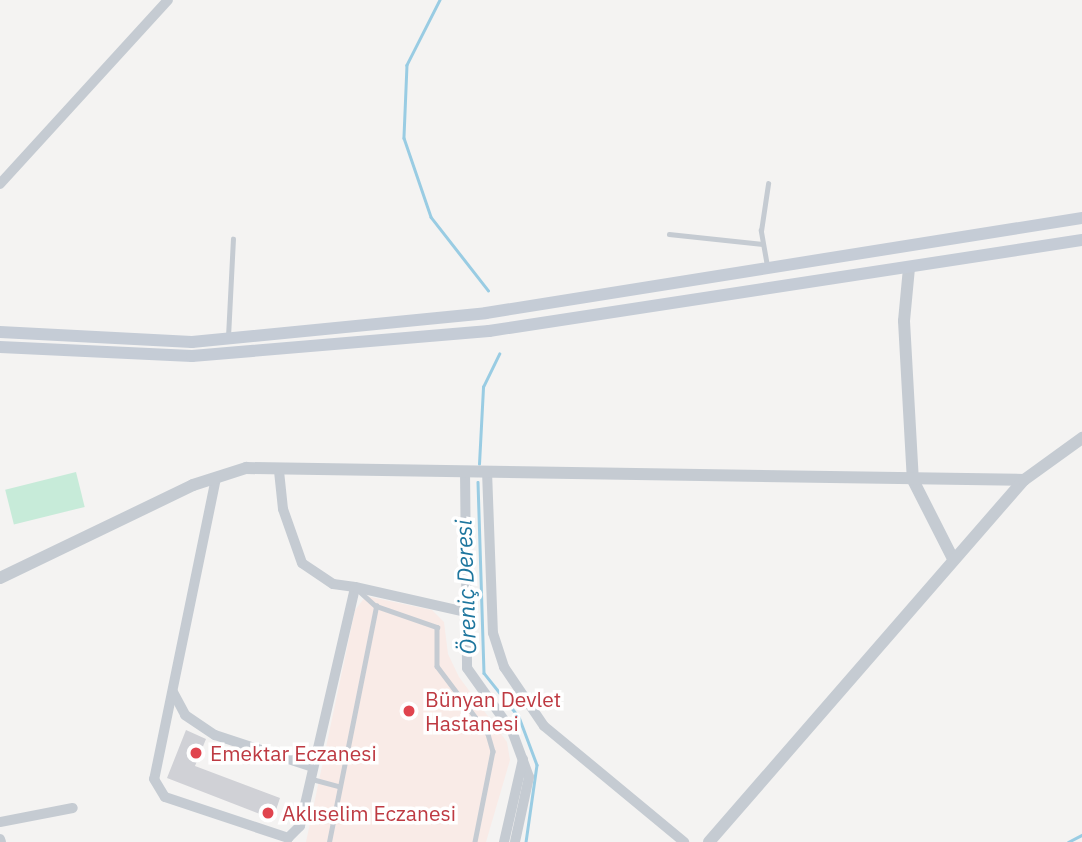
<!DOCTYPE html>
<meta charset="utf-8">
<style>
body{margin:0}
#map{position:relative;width:1082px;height:842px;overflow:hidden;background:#f4f3f2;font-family:"IBM Plex Sans",sans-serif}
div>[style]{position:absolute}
.medical>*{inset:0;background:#f9ebe7}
.green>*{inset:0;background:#c7ebd9;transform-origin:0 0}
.stream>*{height:2.5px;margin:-1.25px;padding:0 1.25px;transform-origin:1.25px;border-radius:1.25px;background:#99cce3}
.building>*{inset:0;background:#d0d1d6}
.service>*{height:4.5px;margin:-2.25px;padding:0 2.25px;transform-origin:2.25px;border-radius:2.25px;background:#c5cbd2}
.minor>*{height:10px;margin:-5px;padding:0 5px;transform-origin:5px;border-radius:5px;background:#c5cbd2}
.tertiary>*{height:12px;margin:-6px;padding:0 6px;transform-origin:6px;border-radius:6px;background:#c5cbd2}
.secondary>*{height:12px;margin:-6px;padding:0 6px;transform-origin:6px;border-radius:6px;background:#c5ccd6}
.dots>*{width:19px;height:19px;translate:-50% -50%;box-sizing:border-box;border:4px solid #fff;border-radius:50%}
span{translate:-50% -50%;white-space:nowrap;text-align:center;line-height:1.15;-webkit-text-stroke:7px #fff;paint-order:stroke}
.health-label{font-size:21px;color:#be3a42}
.left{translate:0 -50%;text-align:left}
.water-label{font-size:23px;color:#1e769e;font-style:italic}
</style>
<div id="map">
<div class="medical">
<i style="clip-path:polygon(366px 596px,432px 610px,444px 622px,448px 654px,459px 677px,507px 742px,510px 760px,486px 842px,306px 842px,355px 610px)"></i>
</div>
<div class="green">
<i style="left:76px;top:472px;width:36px;height:73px;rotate:76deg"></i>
</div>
<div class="stream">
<i style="left:440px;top:0;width:73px;rotate:116.9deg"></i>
<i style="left:407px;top:65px;width:73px;rotate:92.4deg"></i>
<i style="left:404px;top:138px;width:83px;rotate:71.1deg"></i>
<i style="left:431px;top:217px;width:93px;rotate:52deg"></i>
<i style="left:479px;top:464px;width:77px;rotate:-87deg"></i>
<i style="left:483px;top:387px;width:37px;rotate:-64deg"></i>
<i style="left:478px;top:482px;width:191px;rotate:88.2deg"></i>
<i style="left:484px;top:673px;width:56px;rotate:51.5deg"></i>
<i style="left:519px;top:717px;width:51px;rotate:69.4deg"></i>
<i style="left:537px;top:765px;width:78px;rotate:98.1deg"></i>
<i style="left:1068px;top:842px;width:16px;rotate:-27deg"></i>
</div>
<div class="building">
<i style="clip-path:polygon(186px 730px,206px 739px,195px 766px,280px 798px,273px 819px,167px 778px)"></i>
</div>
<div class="service">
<i style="left:669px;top:234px;width:94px;rotate:6.1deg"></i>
<i style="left:767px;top:266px;width:36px;rotate:-100deg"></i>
<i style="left:761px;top:231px;width:48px;rotate:-81.5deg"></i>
<i style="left:228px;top:337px;width:98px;rotate:-87.1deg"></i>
<i style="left:358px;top:590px;width:24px;rotate:42deg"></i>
<i style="left:376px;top:606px;width:65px;rotate:19deg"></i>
<i style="left:437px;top:627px;width:39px;rotate:90deg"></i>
<i style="left:437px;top:666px;width:85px;rotate:53.1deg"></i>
<i style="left:488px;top:734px;width:18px;rotate:74deg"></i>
<i style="left:493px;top:751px;width:93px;rotate:101.2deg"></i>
<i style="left:312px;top:779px;width:27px;rotate:15deg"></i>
<i style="left:305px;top:807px;width:28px;rotate:15deg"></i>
<i style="left:329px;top:842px;width:241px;rotate:-78.7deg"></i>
</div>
<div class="minor">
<i style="left:0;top:184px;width:249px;rotate:-47.6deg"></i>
<i style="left:465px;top:471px;width:197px;rotate:89.4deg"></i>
<i style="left:467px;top:668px;width:77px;rotate:54.5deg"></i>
<i style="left:512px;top:731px;width:49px;rotate:69.7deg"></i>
<i style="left:529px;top:777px;width:66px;rotate:102.2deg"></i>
<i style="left:487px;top:471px;width:162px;rotate:87.9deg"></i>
<i style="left:493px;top:633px;width:36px;rotate:72deg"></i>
<i style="left:504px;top:667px;width:71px;rotate:55.9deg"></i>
<i style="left:544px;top:726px;width:182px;rotate:39.6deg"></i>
<i style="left:216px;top:478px;width:307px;rotate:101.6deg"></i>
<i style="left:154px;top:779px;width:21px;rotate:59deg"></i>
<i style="left:165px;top:797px;width:130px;rotate:18.4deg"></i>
<i style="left:288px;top:838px;width:17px;rotate:-45deg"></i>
<i style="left:300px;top:826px;width:245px;rotate:-77deg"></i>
<i style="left:355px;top:587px;width:22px;rotate:-172deg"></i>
<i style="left:333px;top:584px;width:37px;rotate:-146deg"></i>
<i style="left:302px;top:563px;width:57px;rotate:-109.4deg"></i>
<i style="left:283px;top:509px;width:37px;rotate:-96deg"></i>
<i style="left:355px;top:587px;width:114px;rotate:12.7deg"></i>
<i style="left:173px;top:692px;width:26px;rotate:62deg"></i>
<i style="left:185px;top:715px;width:36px;rotate:34deg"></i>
<i style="left:215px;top:735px;width:103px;rotate:18.1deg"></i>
<i style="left:0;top:822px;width:74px;rotate:-10.9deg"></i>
<i style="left:0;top:839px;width:3px;rotate:72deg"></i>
<i style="left:504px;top:842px;width:85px;rotate:-77.1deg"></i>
</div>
<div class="tertiary">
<i style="left:909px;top:268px;width:53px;rotate:95.4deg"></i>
<i style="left:904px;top:321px;width:159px;rotate:86.8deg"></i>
<i style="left:913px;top:480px;width:89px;rotate:63.1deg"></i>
<i style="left:0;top:578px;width:214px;rotate:-25.7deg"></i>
<i style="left:193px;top:485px;width:56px;rotate:-17.8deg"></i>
<i style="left:246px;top:468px;width:778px;rotate:0.88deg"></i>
<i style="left:709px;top:842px;width:480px;rotate:-49deg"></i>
<i style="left:1024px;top:480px;width:72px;rotate:-35.9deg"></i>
</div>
<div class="secondary">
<i style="left:0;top:332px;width:192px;rotate:3deg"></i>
<i style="left:192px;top:342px;width:295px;rotate:-5.6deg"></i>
<i style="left:486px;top:313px;width:604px;rotate:-9.06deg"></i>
<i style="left:0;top:347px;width:192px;rotate:2.7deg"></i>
<i style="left:192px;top:356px;width:298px;rotate:-4.8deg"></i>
<i style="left:489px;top:331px;width:600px;rotate:-8.72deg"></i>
</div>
<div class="dots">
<i style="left:409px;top:711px;background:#e0444e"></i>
<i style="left:196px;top:753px;background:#e0444e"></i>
<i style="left:268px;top:813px;background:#e0444e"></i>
</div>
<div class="health-label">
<span class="left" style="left:425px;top:711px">Bünyan Devlet<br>Hastanesi</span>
<span class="left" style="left:210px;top:753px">Emektar Eczanesi</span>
<span class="left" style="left:282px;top:813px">Aklıselim Eczanesi</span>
</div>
<div class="water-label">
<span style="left:465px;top:587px;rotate:-92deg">Öreniç Deresi</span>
</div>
</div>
